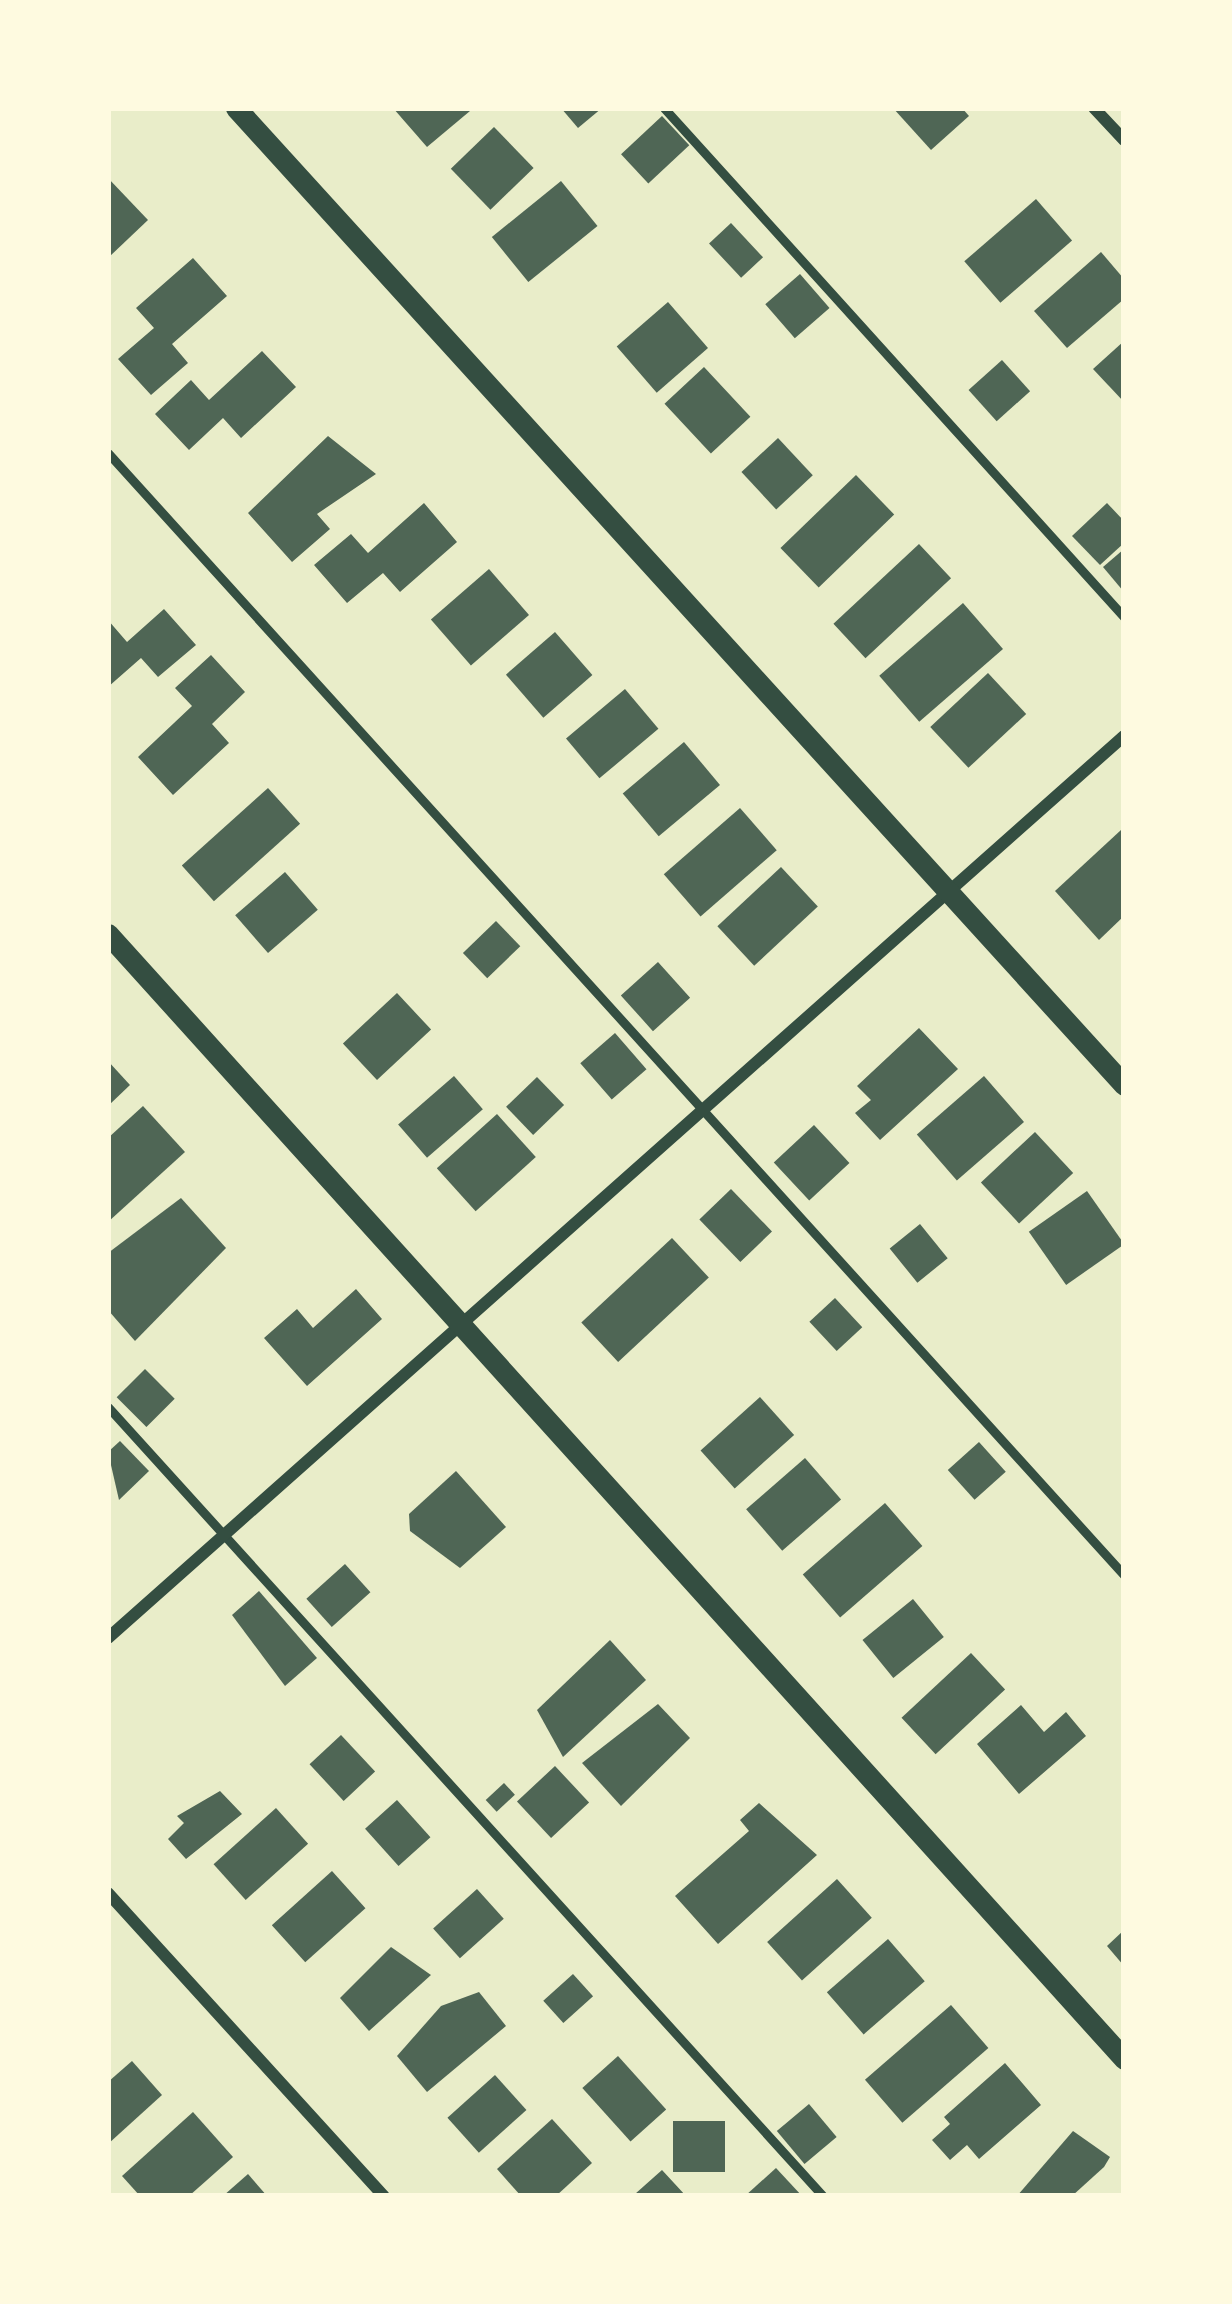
<!DOCTYPE html>
<style>
body{margin:0}
#map{position:relative;width:1232px;height:2304px;overflow:hidden;background:#e9edc9;font-family:Manrope,sans-serif}
div>[style]{position:absolute}
.building>*{inset:0;background:#4f6655;transform-origin:0 0}
.service>*{height:9px;margin:-4.5px;padding:0 4.5px;transform-origin:4.5px;border-radius:4.5px;background:#344e41}
.minor>*{height:12px;margin:-6px;padding:0 6px;transform-origin:6px;border-radius:6px;background:#344e41}
.tertiary>*{height:21px;margin:-10.5px;padding:0 10.5px;transform-origin:10.5px;border-radius:10.5px;background:#344e41}
span{translate:-50% -50%;white-space:nowrap;text-align:center;line-height:1.15;-webkit-text-stroke:12px #fefae0;paint-order:stroke}
.frame{position:absolute;inset:0;border:111px solid #fefae0;pointer-events:none}
</style>
<div id="map">
<div class="building">
<i style="clip-path:polygon(393px 108px,467px 108px,470px 111px,427px 147px)"></i>
<i style="clip-path:polygon(561px 108px,602px 108px,578px 128px)"></i>
<i style="clip-path:polygon(893px 108px,962px 108px,969px 116px,931px 150px)"></i>
<i style="left:662px;top:116px;width:40px;height:56px;rotate:47deg"></i>
<i style="left:494px;top:127px;width:57px;height:60px;rotate:46deg"></i>
<i style="clip-path:polygon(108px 178px,148px 220px,108px 258px)"></i>
<i style="left:561px;top:181px;width:58px;height:89px;rotate:51deg"></i>
<i style="left:1036px;top:199px;width:55px;height:95px;rotate:49deg"></i>
<i style="left:731px;top:223px;width:47px;height:30px;rotate:47deg"></i>
<i style="clip-path:polygon(1101px 252px,1124px 279px,1124px 299px,1067px 348px,1034px 311px)"></i>
<i style="clip-path:polygon(193px 258px,227px 296px,172px 344px,188px 363px,151px 395px,118px 359px,154px 328px,136px 308px)"></i>
<i style="left:800px;top:274px;width:45px;height:46px;rotate:49deg"></i>
<i style="left:668px;top:302px;width:61px;height:68px;rotate:49deg"></i>
<i style="clip-path:polygon(1124px 341px,1124px 402px,1093px 369px)"></i>
<i style="clip-path:polygon(262px 351px,296px 387px,241px 438px,223px 418px,189px 450px,155px 414px,191px 380px,209px 400px)"></i>
<i style="left:1002px;top:360px;width:42px;height:45px;rotate:48deg"></i>
<i style="left:704px;top:367px;width:68px;height:54px;rotate:47deg"></i>
<i style="clip-path:polygon(328px 436px,376px 474px,317px 514px,330px 529px,292px 562px,248px 513px)"></i>
<i style="left:778px;top:438px;width:51px;height:50px;rotate:47deg"></i>
<i style="left:856px;top:475px;width:55px;height:105px;rotate:46deg"></i>
<i style="clip-path:polygon(424px 503px,457px 542px,400px 592px,383px 573px,347px 603px,314px 565px,351px 534px,368px 553px)"></i>
<i style="clip-path:polygon(1107px 503px,1124px 521px,1124px 543px,1100px 565px,1072px 536px)"></i>
<i style="left:919px;top:544px;width:47px;height:117px;rotate:47deg"></i>
<i style="clip-path:polygon(1124px 549px,1124px 592px,1103px 567px)"></i>
<i style="left:489px;top:569px;width:61px;height:77px;rotate:49deg"></i>
<i style="left:963px;top:603px;width:61px;height:111px;rotate:49deg"></i>
<i style="clip-path:polygon(164px 609px,196px 645px,158px 677px,141px 658px,108px 687px,108px 620px,127px 642px)"></i>
<i style="left:555px;top:632px;width:57px;height:65px;rotate:49deg"></i>
<i style="clip-path:polygon(211px 655px,245px 692px,212px 724px,229px 743px,173px 795px,138px 757px,192px 706px,175px 688px)"></i>
<i style="left:988px;top:673px;width:56px;height:79px;rotate:47deg"></i>
<i style="left:625px;top:689px;width:52px;height:77px;rotate:50deg"></i>
<i style="left:684px;top:742px;width:56px;height:80px;rotate:50deg"></i>
<i style="left:268px;top:788px;width:48px;height:116px;rotate:48deg"></i>
<i style="left:740px;top:808px;width:56px;height:101px;rotate:49deg"></i>
<i style="clip-path:polygon(1121px 830px,1124px 916px,1099px 940px,1055px 891px)"></i>
<i style="left:781px;top:867px;width:54px;height:87px;rotate:47deg"></i>
<i style="left:285px;top:872px;width:50px;height:66px;rotate:49deg"></i>
<i style="left:496px;top:921px;width:35px;height:46px;rotate:46deg"></i>
<i style="left:658px;top:962px;width:48px;height:50px;rotate:48deg"></i>
<i style="left:397px;top:993px;width:50px;height:74px;rotate:47deg"></i>
<i style="clip-path:polygon(919px 1028px,958px 1069px,880px 1140px,855px 1113px,871px 1100px,857px 1086px)"></i>
<i style="left:615px;top:1033px;width:48px;height:46px;rotate:49deg"></i>
<i style="clip-path:polygon(108px 1061px,130px 1085px,108px 1106px)"></i>
<i style="left:454px;top:1076px;width:44px;height:74px;rotate:49deg"></i>
<i style="left:984px;top:1076px;width:61px;height:89px;rotate:49deg"></i>
<i style="left:537px;top:1077px;width:39px;height:43px;rotate:46deg"></i>
<i style="clip-path:polygon(143px 1106px,185px 1152px,108px 1222px,108px 1138px)"></i>
<i style="left:497px;top:1114px;width:58px;height:81px;rotate:48deg"></i>
<i style="left:814px;top:1125px;width:52px;height:55px;rotate:47deg"></i>
<i style="left:1035px;top:1132px;width:56px;height:74px;rotate:47deg"></i>
<i style="left:731px;top:1189px;width:59px;height:44px;rotate:46deg"></i>
<i style="left:1087px;top:1191px;width:65px;height:71px;rotate:55deg"></i>
<i style="clip-path:polygon(181px 1198px,226px 1248px,135px 1341px,108px 1310px,108px 1253px)"></i>
<i style="left:920px;top:1224px;width:44px;height:39px;rotate:51deg"></i>
<i style="left:672px;top:1238px;width:54px;height:124px;rotate:47deg"></i>
<i style="clip-path:polygon(356px 1289px,382px 1319px,307px 1386px,264px 1338px,297px 1309px,313px 1328px)"></i>
<i style="left:835px;top:1298px;width:40px;height:35px;rotate:47deg"></i>
<i style="left:145px;top:1369px;width:42px;height:40px;rotate:45deg"></i>
<i style="left:760px;top:1397px;width:51px;height:80px;rotate:48deg"></i>
<i style="clip-path:polygon(120px 1441px,149px 1471px,119px 1500px,108px 1452px)"></i>
<i style="left:979px;top:1442px;width:40px;height:42px;rotate:48deg"></i>
<i style="left:805px;top:1458px;width:55px;height:78px;rotate:49deg"></i>
<i style="clip-path:polygon(456px 1471px,506px 1527px,460px 1568px,410px 1531px,409px 1514px)"></i>
<i style="left:885px;top:1503px;width:57px;height:109px;rotate:49deg"></i>
<i style="left:345px;top:1564px;width:38px;height:52px;rotate:48deg"></i>
<i style="clip-path:polygon(259px 1591px,317px 1658px,285px 1686px,232px 1615px)"></i>
<i style="left:913px;top:1599px;width:49px;height:65px;rotate:51deg"></i>
<i style="clip-path:polygon(610px 1640px,646px 1680px,563px 1757px,537px 1710px)"></i>
<i style="left:971px;top:1653px;width:50px;height:95px;rotate:47deg"></i>
<i style="clip-path:polygon(658px 1704px,690px 1738px,621px 1806px,582px 1763px)"></i>
<i style="clip-path:polygon(1021px 1705px,1044px 1732px,1066px 1712px,1086px 1736px,1019px 1794px,977px 1744px)"></i>
<i style="left:341px;top:1735px;width:50px;height:43px;rotate:47deg"></i>
<i style="left:555px;top:1766px;width:50px;height:52px;rotate:47deg"></i>
<i style="left:504px;top:1783px;width:16px;height:25px;rotate:47deg"></i>
<i style="clip-path:polygon(220px 1791px,242px 1814px,186px 1859px,168px 1839px,184px 1823px,177px 1816px)"></i>
<i style="left:397px;top:1800px;width:50px;height:43px;rotate:48deg"></i>
<i style="clip-path:polygon(759px 1803px,817px 1855px,718px 1944px,675px 1896px,749px 1831px,740px 1820px)"></i>
<i style="left:276px;top:1808px;width:48px;height:84px;rotate:48deg"></i>
<i style="left:332px;top:1871px;width:50px;height:81px;rotate:48deg"></i>
<i style="left:837px;top:1879px;width:52px;height:94px;rotate:48deg"></i>
<i style="left:477px;top:1889px;width:40px;height:59px;rotate:48deg"></i>
<i style="clip-path:polygon(1124px 1930px,1124px 1966px,1107px 1946px)"></i>
<i style="left:888px;top:1939px;width:56px;height:81px;rotate:49deg"></i>
<i style="clip-path:polygon(391px 1947px,431px 1975px,369px 2031px,340px 1998px)"></i>
<i style="left:573px;top:1974px;width:30px;height:40px;rotate:48deg"></i>
<i style="clip-path:polygon(479px 1992px,506px 2026px,427px 2092px,397px 2056px,441px 2006px)"></i>
<i style="left:951px;top:2005px;width:57px;height:114px;rotate:49deg"></i>
<i style="left:618px;top:2056px;width:72px;height:48px;rotate:48deg"></i>
<i style="clip-path:polygon(132px 2061px,162px 2095px,108px 2144px,108px 2082px)"></i>
<i style="clip-path:polygon(1005px 2063px,1041px 2105px,979px 2159px,967px 2145px,950px 2160px,932px 2140px,950px 2124px,944px 2117px)"></i>
<i style="left:495px;top:2075px;width:47px;height:64px;rotate:48deg"></i>
<i style="left:809px;top:2104px;width:43px;height:42px;rotate:50deg"></i>
<i style="clip-path:polygon(193px 2112px,233px 2157px,189px 2196px,140px 2196px,122px 2176px)"></i>
<i style="clip-path:polygon(552px 2119px,592px 2163px,556px 2196px,521px 2196px,497px 2169px)"></i>
<i style="left:673px;top:2121px;width:52px;height:51px"></i>
<i style="clip-path:polygon(1073px 2131px,1110px 2157px,1104px 2167px,1072px 2196px,1017px 2196px)"></i>
<i style="clip-path:polygon(776px 2168px,802px 2196px,745px 2196px)"></i>
<i style="clip-path:polygon(662px 2170px,686px 2196px,624px 2196px,635px 2194px)"></i>
<i style="clip-path:polygon(248px 2174px,267px 2196px,223px 2196px)"></i>
</div>
<div class="service">
<i style="left:664px;top:108px;width:686px;rotate:47.89deg"></i>
<i style="left:108px;top:453px;width:1514px;rotate:47.84deg"></i>
<i style="left:108px;top:1407px;width:1065px;rotate:47.82deg"></i>
</div>
<div class="minor">
<i style="left:1094px;top:108px;width:44px;rotate:46.8deg"></i>
<i style="left:108px;top:1638px;width:1359px;rotate:-41.6deg"></i>
<i style="left:108px;top:1893px;width:410px;rotate:47.7deg"></i>
</div>
<div class="tertiary">
<i style="left:236px;top:108px;width:1320px;rotate:47.73deg"></i>
<i style="left:108px;top:934px;width:1516px;rotate:47.91deg"></i>
</div>
<div class="frame"></div>
</div>
